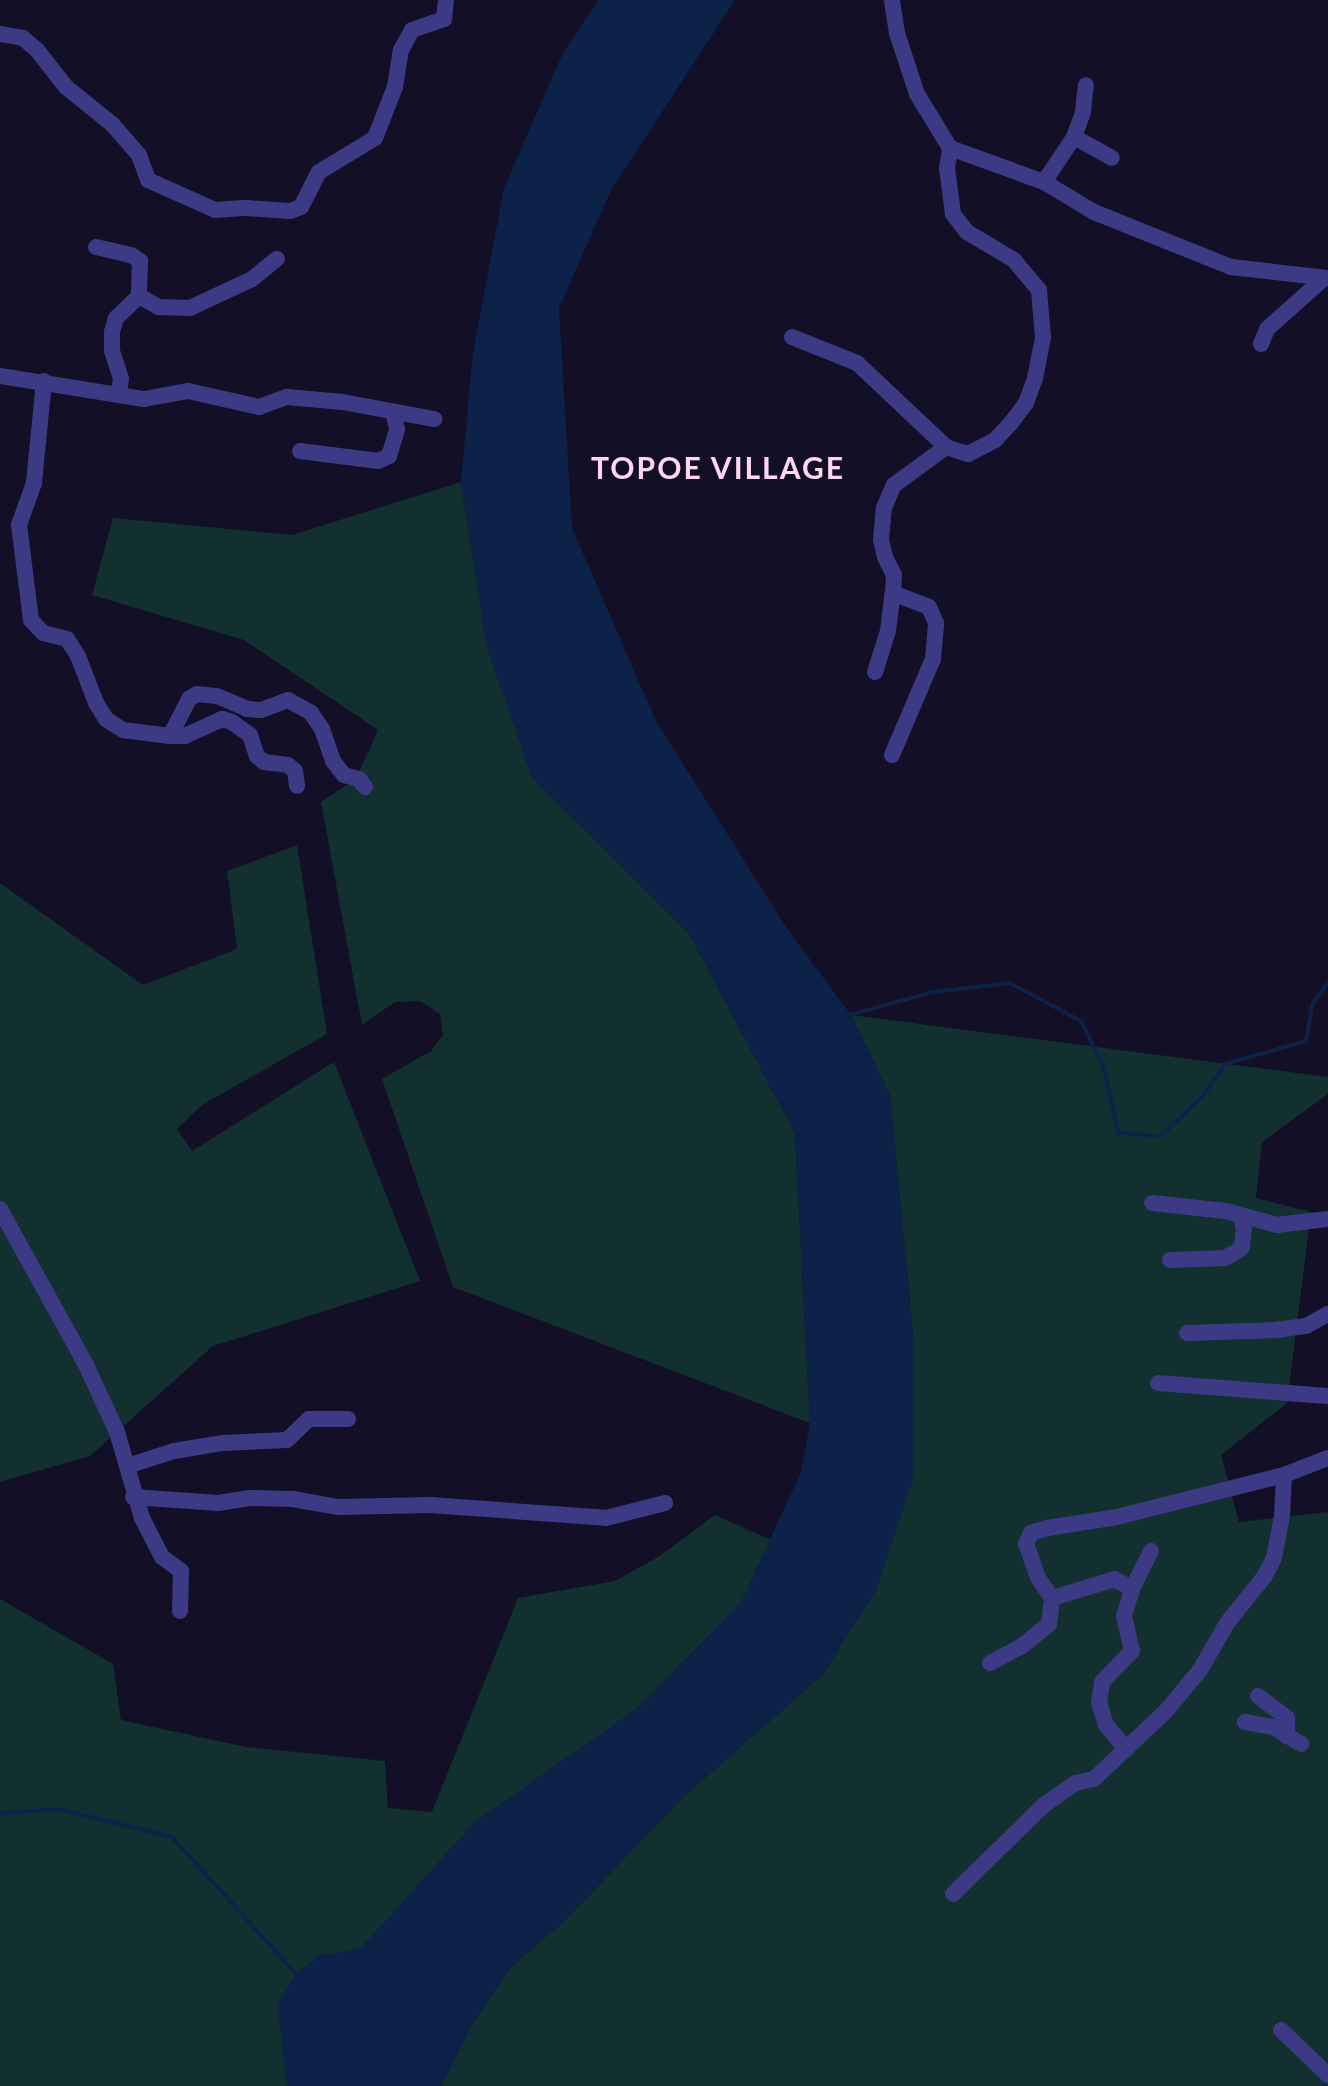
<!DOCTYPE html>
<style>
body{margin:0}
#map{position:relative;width:1328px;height:2086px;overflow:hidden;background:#130f26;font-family:Lato,sans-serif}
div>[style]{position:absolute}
.green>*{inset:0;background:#12302f}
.water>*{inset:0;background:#0c2248}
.stream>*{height:4px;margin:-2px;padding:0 2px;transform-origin:2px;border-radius:2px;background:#0c2248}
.minor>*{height:16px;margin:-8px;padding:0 8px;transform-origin:8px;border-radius:8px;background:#3d3a85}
span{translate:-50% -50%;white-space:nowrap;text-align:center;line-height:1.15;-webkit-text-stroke:7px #130f26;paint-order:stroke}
.district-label{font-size:30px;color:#ffd6f0;font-weight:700;letter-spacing:2px}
</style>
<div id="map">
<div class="green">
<i style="clip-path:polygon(461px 482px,487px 647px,533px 779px,689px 933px,795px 1133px,810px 1423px,453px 1287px,382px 1079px,431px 1051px,443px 1035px,440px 1014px,420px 1001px,395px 1002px,362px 1025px,321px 802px,356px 779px,378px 730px,244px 640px,92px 595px,113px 518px,292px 535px)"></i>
<i style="clip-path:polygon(297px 845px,327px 1034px,202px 1105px,177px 1129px,192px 1151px,334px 1062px,420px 1281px,213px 1346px,90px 1456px,0 1482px,0 883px,143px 985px,237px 949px,227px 871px)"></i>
<i style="clip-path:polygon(851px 1015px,1328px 1077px,1328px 1094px,1262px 1142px,1256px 1198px,1311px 1212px,1287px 1403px,1221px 1455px,1239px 1522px,1328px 1512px,1328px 2086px,441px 2086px,471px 2026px,512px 1966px,564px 1921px,681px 1799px,823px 1674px,876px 1589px,913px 1477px,913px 1334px,890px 1096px)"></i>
<i style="clip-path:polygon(715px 1515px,773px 1541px,740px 1604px,638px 1708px,475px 1822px,361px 1949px,318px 1956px,278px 2004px,287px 2086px,0 2086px,0 1599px,113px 1664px,121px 1720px,246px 1747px,385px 1761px,388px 1808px,432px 1812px,518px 1598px,615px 1581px,658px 1557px)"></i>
</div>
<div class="water">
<i style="clip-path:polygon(598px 0,735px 0,611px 190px,559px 308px,572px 528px,656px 721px,788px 930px,851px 1015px,890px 1096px,913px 1334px,913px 1477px,876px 1589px,823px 1674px,681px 1799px,564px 1921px,512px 1966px,471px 2026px,441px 2086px,287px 2086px,278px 2004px,296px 1974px,318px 1956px,361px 1948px,475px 1822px,638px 1708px,740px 1604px,801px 1472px,810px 1423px,795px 1133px,689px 933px,533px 779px,487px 647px,461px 482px,473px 353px,504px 188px,563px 53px)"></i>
</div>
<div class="stream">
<i style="left:846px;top:1016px;width:89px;rotate:-15.6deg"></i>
<i style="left:932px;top:992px;width:79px;rotate:-6.6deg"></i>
<i style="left:1010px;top:983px;width:81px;rotate:28.2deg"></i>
<i style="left:1081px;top:1021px;width:52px;rotate:63.9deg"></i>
<i style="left:1104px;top:1068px;width:66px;rotate:77.8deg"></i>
<i style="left:1118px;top:1133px;width:42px;rotate:4.1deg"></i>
<i style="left:1160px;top:1136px;width:57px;rotate:-42.9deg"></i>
<i style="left:1202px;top:1097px;width:40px;rotate:-55.1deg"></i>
<i style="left:1225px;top:1064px;width:84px;rotate:-15.9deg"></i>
<i style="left:1306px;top:1041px;width:39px;rotate:-80deg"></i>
<i style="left:1313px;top:1003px;width:25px;rotate:-53deg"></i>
<i style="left:0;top:1813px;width:58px;rotate:-3.9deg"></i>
<i style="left:58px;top:1809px;width:117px;rotate:13.8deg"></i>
<i style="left:172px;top:1837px;width:186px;rotate:47.8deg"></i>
</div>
<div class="minor">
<i style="left:0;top:34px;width:23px;rotate:10deg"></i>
<i style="left:23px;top:38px;width:18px;rotate:41deg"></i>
<i style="left:37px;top:50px;width:47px;rotate:51.9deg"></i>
<i style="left:66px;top:87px;width:59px;rotate:38.8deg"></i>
<i style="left:112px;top:124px;width:41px;rotate:48.9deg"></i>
<i style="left:139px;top:155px;width:27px;rotate:70deg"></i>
<i style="left:148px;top:180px;width:73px;rotate:24.1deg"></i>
<i style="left:215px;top:210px;width:31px;rotate:-4deg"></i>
<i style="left:246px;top:208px;width:44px;rotate:3.9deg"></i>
<i style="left:290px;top:211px;width:12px;rotate:-20deg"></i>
<i style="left:301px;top:207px;width:39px;rotate:-63deg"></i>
<i style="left:319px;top:172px;width:66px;rotate:-31.3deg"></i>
<i style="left:375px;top:138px;width:55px;rotate:-68.6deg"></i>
<i style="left:395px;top:87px;width:37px;rotate:-81deg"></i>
<i style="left:401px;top:50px;width:23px;rotate:-61deg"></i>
<i style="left:412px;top:30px;width:34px;rotate:-19deg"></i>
<i style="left:444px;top:19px;width:19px;rotate:-84deg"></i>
<i style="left:1074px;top:137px;width:43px;rotate:28.9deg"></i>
<i style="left:950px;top:148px;width:100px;rotate:19.9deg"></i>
<i style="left:1044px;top:182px;width:58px;rotate:31deg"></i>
<i style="left:1094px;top:212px;width:148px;rotate:21.9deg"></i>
<i style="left:1231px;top:267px;width:98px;rotate:6.5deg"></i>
<i style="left:1044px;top:182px;width:54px;rotate:-56.3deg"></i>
<i style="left:1074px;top:137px;width:27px;rotate:-70deg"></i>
<i style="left:1083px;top:112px;width:27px;rotate:-84deg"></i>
<i style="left:96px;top:247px;width:36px;rotate:13deg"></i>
<i style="left:131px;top:255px;width:11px;rotate:34deg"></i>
<i style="left:140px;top:261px;width:35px;rotate:92deg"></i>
<i style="left:139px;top:296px;width:32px;rotate:136deg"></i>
<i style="left:116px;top:318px;width:15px;rotate:106deg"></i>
<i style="left:112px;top:332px;width:19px;rotate:90deg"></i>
<i style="left:112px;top:351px;width:29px;rotate:72deg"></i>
<i style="left:121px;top:379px;width:15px;rotate:98deg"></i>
<i style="left:139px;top:296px;width:23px;rotate:29deg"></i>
<i style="left:159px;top:307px;width:31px;rotate:2deg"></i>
<i style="left:190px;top:308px;width:68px;rotate:-25.1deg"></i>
<i style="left:252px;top:279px;width:32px;rotate:-39deg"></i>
<i style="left:792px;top:337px;width:70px;rotate:21.8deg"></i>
<i style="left:857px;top:363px;width:122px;rotate:43.3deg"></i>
<i style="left:946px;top:447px;width:23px;rotate:18deg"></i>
<i style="left:968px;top:454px;width:30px;rotate:-27deg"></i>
<i style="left:995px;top:440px;width:23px;rotate:-47deg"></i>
<i style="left:1011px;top:423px;width:25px;rotate:-53deg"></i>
<i style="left:1026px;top:403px;width:27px;rotate:-70deg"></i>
<i style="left:1035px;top:378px;width:41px;rotate:-78.7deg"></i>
<i style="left:1043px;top:338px;width:48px;rotate:-94.8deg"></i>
<i style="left:1039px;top:290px;width:39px;rotate:-130deg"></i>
<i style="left:1014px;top:260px;width:55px;rotate:-149.2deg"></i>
<i style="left:967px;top:232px;width:23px;rotate:-128deg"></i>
<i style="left:953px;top:214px;width:46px;rotate:-97.4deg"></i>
<i style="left:947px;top:168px;width:20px;rotate:-81deg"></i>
<i style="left:950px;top:148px;width:63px;rotate:-121.4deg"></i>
<i style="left:917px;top:94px;width:64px;rotate:-108.2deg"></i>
<i style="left:897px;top:33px;width:33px;rotate:-99deg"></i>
<i style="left:1261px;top:344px;width:16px;rotate:-68deg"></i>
<i style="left:1267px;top:329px;width:74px;rotate:-41.7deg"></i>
<i style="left:0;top:376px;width:146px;rotate:9.1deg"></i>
<i style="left:144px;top:399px;width:45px;rotate:-10.3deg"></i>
<i style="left:188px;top:391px;width:73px;rotate:12.7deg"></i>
<i style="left:259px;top:407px;width:30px;rotate:-20deg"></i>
<i style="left:287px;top:397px;width:56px;rotate:5.1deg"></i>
<i style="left:343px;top:402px;width:93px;rotate:10.6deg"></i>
<i style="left:44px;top:381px;width:102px;rotate:95.6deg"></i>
<i style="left:34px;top:483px;width:45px;rotate:109.7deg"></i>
<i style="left:19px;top:525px;width:96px;rotate:82.8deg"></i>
<i style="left:31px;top:620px;width:18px;rotate:47deg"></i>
<i style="left:43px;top:633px;width:25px;rotate:14deg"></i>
<i style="left:67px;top:639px;width:20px;rotate:57deg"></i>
<i style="left:78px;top:656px;width:50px;rotate:69deg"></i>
<i style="left:96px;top:703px;width:19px;rotate:58deg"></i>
<i style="left:106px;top:719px;width:20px;rotate:33deg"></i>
<i style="left:123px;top:730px;width:47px;rotate:7.3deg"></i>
<i style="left:170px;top:736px;width:15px"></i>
<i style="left:185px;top:736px;width:41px;rotate:-24.7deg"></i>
<i style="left:222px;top:719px;width:10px;rotate:17deg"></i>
<i style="left:232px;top:722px;width:22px;rotate:36deg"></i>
<i style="left:250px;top:735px;width:22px;rotate:72deg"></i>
<i style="left:257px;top:756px;width:9px;rotate:41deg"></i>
<i style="left:264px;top:762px;width:24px;rotate:7deg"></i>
<i style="left:288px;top:765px;width:9px;rotate:41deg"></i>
<i style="left:295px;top:771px;width:15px;rotate:82deg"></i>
<i style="left:300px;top:451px;width:79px;rotate:7.3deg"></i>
<i style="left:378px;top:461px;width:12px;rotate:-24deg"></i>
<i style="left:389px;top:456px;width:28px;rotate:-73deg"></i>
<i style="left:397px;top:429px;width:18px;rotate:-103deg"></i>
<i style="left:875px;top:672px;width:43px;rotate:-72.4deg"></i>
<i style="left:888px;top:631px;width:38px;rotate:-83deg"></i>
<i style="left:893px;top:593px;width:18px;rotate:-87deg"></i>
<i style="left:894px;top:575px;width:20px;rotate:-117deg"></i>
<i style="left:885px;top:557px;width:17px;rotate:-103deg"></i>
<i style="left:881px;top:540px;width:32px;rotate:-85deg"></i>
<i style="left:884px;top:508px;width:25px;rotate:-67deg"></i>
<i style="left:894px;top:485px;width:64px;rotate:-36.2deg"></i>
<i style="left:170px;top:736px;width:42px;rotate:-62.8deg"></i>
<i style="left:189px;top:699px;width:9px;rotate:-32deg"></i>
<i style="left:197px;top:694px;width:20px;rotate:6deg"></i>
<i style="left:217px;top:696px;width:33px;rotate:23deg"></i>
<i style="left:247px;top:709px;width:14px;rotate:4deg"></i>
<i style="left:261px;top:710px;width:29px;rotate:-20deg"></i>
<i style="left:288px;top:700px;width:26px;rotate:29deg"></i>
<i style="left:311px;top:713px;width:19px;rotate:55deg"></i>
<i style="left:322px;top:729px;width:34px;rotate:71deg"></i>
<i style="left:333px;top:761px;width:18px;rotate:52deg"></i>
<i style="left:344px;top:775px;width:16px;rotate:15deg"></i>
<i style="left:359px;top:779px;width:10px;rotate:53deg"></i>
<i style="left:892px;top:755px;width:104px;rotate:-66.9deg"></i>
<i style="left:933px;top:659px;width:36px;rotate:-85deg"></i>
<i style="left:936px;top:623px;width:17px;rotate:-114deg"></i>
<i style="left:929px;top:607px;width:39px;rotate:-159deg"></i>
<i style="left:1152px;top:1203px;width:74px;rotate:6.2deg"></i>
<i style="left:1226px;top:1211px;width:53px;rotate:15.4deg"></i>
<i style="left:1277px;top:1225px;width:51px;rotate:-6.7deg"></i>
<i style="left:0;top:1209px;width:178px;rotate:61.1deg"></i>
<i style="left:86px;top:1365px;width:74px;rotate:65.2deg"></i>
<i style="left:117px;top:1432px;width:90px;rotate:73.8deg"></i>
<i style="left:142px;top:1518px;width:44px;rotate:62.9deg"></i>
<i style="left:162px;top:1557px;width:24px;rotate:36deg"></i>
<i style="left:181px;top:1571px;width:40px;rotate:91.4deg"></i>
<i style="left:1170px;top:1260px;width:55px;rotate:-2.1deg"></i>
<i style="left:1225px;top:1258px;width:14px;rotate:-30deg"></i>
<i style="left:1237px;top:1251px;width:6px;rotate:-39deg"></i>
<i style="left:1242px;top:1247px;width:18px;rotate:-84deg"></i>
<i style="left:1244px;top:1229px;width:13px;rotate:-103deg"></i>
<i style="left:1187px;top:1333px;width:89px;rotate:-1.9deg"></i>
<i style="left:1276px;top:1330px;width:30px;rotate:-8deg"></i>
<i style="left:1306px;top:1326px;width:25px;rotate:-29deg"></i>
<i style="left:1158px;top:1383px;width:170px;rotate:4.4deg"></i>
<i style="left:127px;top:1466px;width:49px;rotate:-17.7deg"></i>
<i style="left:174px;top:1451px;width:50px;rotate:-9.3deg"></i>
<i style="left:223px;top:1443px;width:64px;rotate:-2.7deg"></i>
<i style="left:287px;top:1440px;width:30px;rotate:-44deg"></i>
<i style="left:309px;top:1419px;width:39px"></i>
<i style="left:133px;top:1497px;width:85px;rotate:4deg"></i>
<i style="left:218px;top:1503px;width:32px;rotate:-9deg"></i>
<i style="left:250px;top:1498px;width:43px;rotate:1.3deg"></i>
<i style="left:293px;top:1499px;width:46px;rotate:10.1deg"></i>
<i style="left:338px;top:1507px;width:93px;rotate:-1.2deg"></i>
<i style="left:431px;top:1505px;width:175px;rotate:4.2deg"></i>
<i style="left:606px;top:1518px;width:61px;rotate:-14.3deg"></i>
<i style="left:1151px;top:1551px;width:42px;rotate:116.6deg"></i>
<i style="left:1132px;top:1589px;width:20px;rotate:-150deg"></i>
<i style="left:1115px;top:1579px;width:66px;rotate:163.2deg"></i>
<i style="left:1052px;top:1598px;width:24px;rotate:-125deg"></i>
<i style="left:1038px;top:1578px;width:36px;rotate:-109deg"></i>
<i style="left:1026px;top:1544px;width:12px;rotate:-66deg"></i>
<i style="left:1031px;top:1533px;width:17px;rotate:-17deg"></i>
<i style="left:1047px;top:1528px;width:71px;rotate:-8.9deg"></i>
<i style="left:1117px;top:1517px;width:172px;rotate:-14.1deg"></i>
<i style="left:990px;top:1663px;width:36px;rotate:-28deg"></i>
<i style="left:1022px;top:1646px;width:35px;rotate:-39deg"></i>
<i style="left:1049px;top:1624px;width:26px;rotate:-83deg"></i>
<i style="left:1258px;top:1696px;width:36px;rotate:37deg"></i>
<i style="left:1287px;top:1718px;width:18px;rotate:90deg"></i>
<i style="left:1245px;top:1722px;width:28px;rotate:10deg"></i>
<i style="left:1273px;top:1727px;width:33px;rotate:31deg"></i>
<i style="left:1126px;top:1749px;width:31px;rotate:-130deg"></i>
<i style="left:1106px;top:1725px;width:24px;rotate:-107deg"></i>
<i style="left:1099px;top:1702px;width:20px;rotate:-81deg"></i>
<i style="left:1102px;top:1682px;width:43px;rotate:-45.9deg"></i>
<i style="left:1132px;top:1651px;width:36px;rotate:-103deg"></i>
<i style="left:1124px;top:1616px;width:28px;rotate:-73deg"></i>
<i style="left:953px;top:1894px;width:127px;rotate:-44.4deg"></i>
<i style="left:1044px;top:1805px;width:39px;rotate:-35deg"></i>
<i style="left:1076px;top:1783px;width:18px;rotate:-13deg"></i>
<i style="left:1094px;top:1779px;width:99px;rotate:-43.4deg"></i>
<i style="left:1166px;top:1711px;width:53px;rotate:-50.3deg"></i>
<i style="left:1200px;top:1670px;width:54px;rotate:-60.1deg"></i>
<i style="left:1227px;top:1623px;width:59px;rotate:-51.2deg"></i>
<i style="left:1264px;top:1577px;width:21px;rotate:-62deg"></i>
<i style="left:1274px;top:1558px;width:43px;rotate:-79.2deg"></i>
<i style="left:1282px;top:1516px;width:41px;rotate:-87.2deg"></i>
<i style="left:1284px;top:1475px;width:47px;rotate:-21.1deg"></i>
<i style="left:1281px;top:2030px;width:65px;rotate:43.8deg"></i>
</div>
<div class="district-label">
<span style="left:718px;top:467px">TOPOE VILLAGE</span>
</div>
</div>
